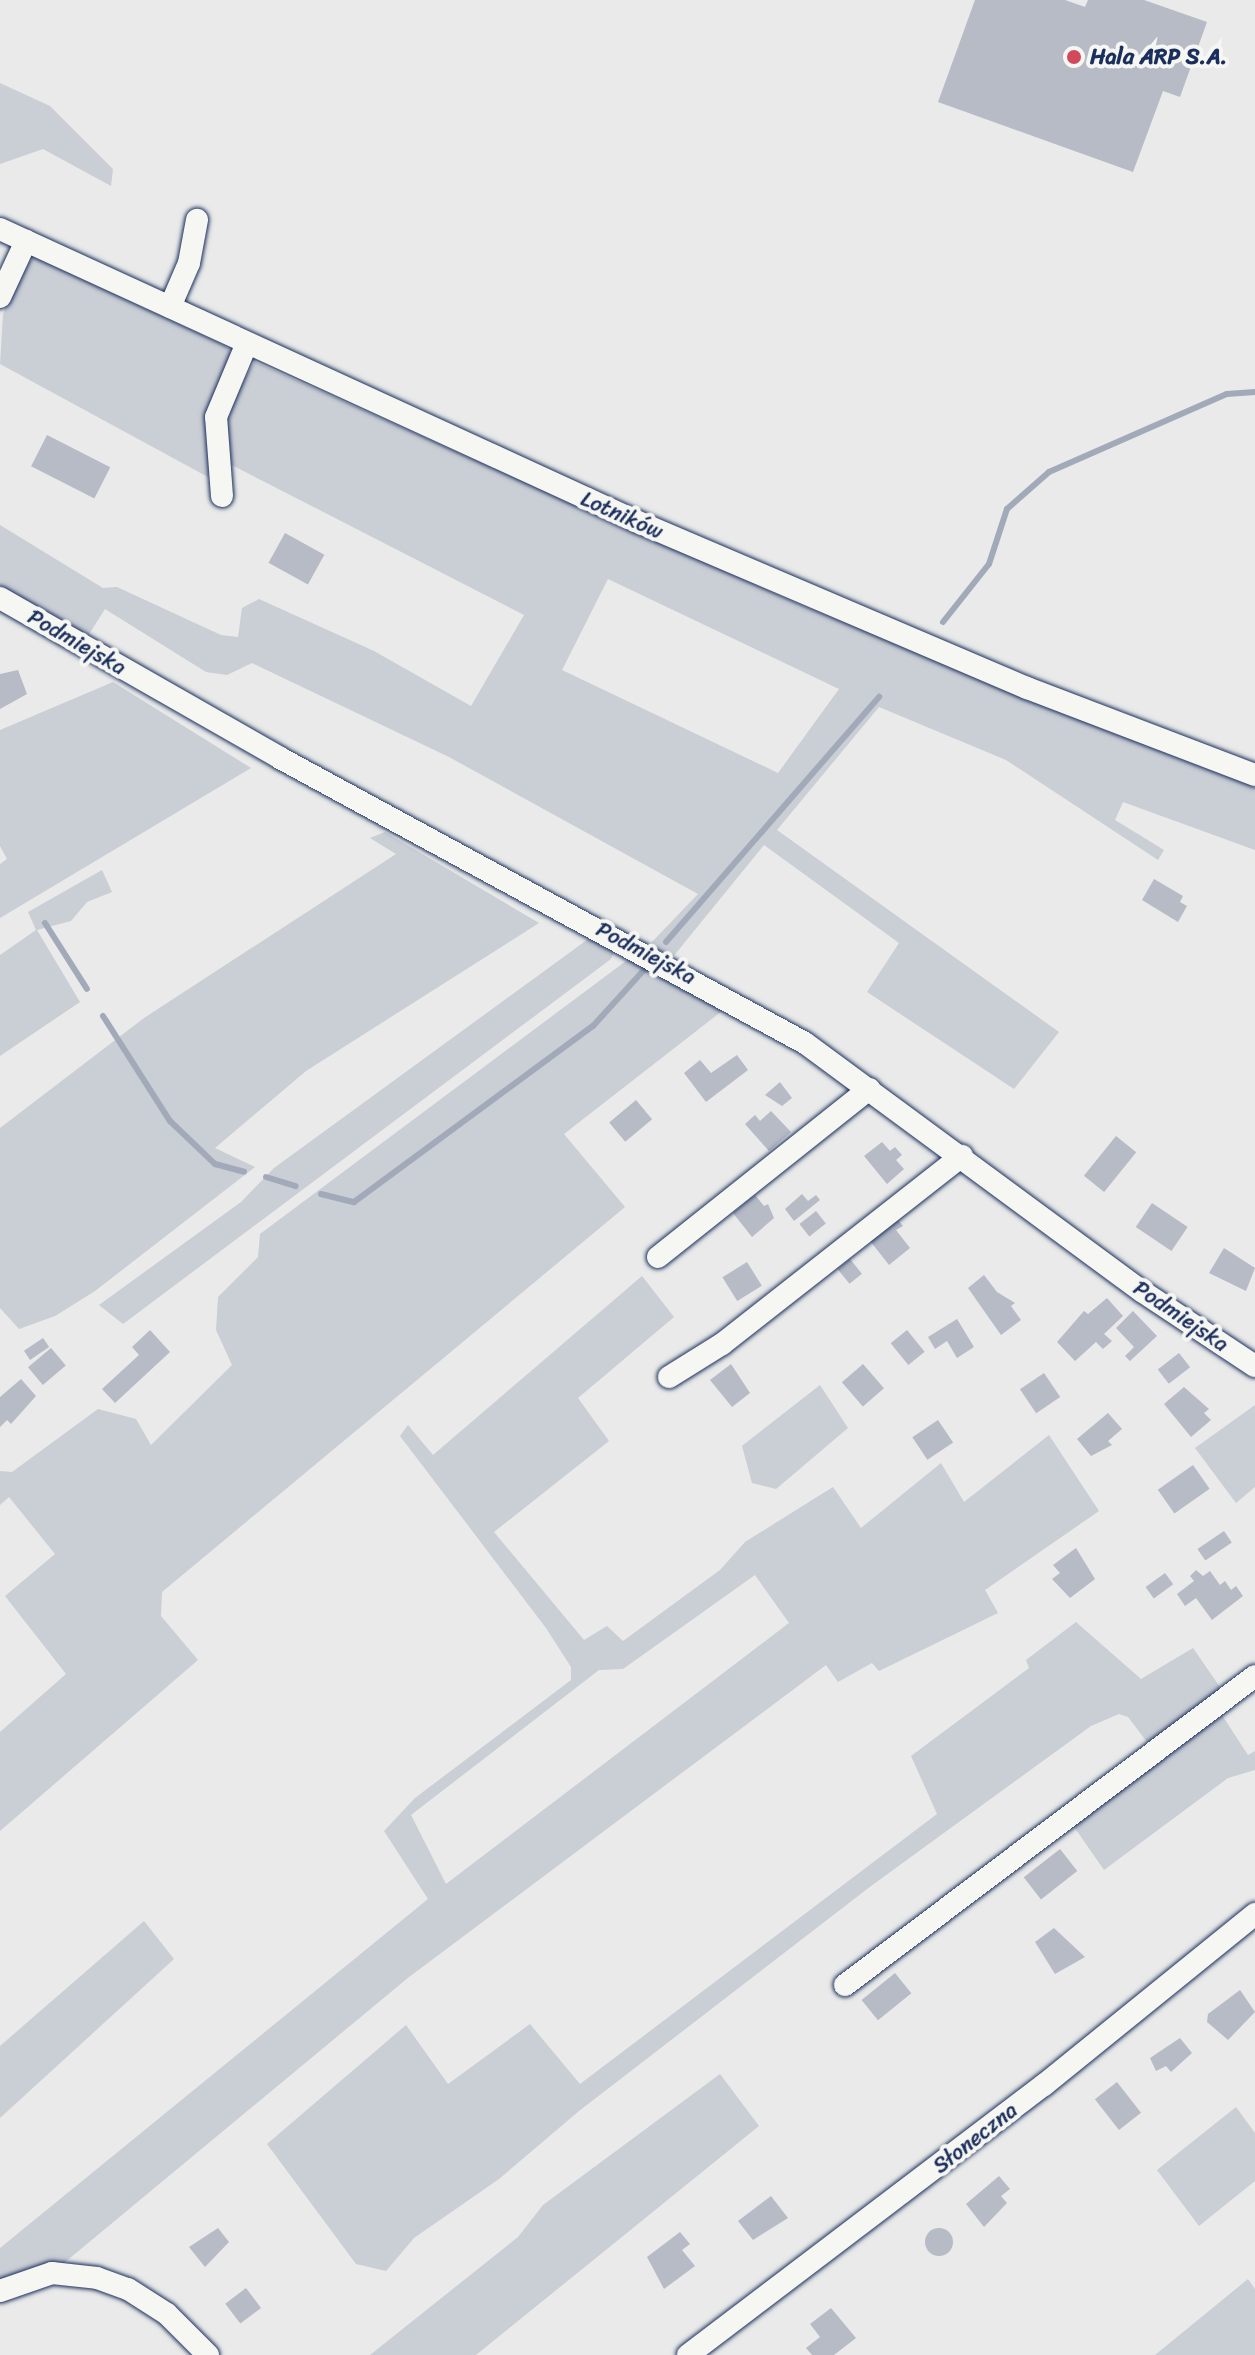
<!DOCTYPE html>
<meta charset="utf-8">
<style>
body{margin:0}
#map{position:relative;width:1255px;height:2355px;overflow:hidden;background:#e9eae9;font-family:Sriracha,sans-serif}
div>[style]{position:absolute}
.green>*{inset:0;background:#caced5}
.stream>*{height:6px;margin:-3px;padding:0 3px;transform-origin:3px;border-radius:3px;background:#a2aaba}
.building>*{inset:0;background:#b6bbc6;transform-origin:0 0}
.round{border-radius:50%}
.roads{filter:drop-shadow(0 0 2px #1b2f5e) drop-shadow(0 0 2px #1b2f5e)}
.minor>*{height:22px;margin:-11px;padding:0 11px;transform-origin:11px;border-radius:11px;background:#f6f6f2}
.dots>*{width:22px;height:22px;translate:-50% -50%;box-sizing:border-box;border:4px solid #f6f6f2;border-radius:50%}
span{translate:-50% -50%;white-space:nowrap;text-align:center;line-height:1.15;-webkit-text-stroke:8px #f6f6f2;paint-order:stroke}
.poi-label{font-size:22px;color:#1b2f5e;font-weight:700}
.left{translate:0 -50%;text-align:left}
.street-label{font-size:22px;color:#1b2f5e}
</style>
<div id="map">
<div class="green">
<i style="clip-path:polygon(0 83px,50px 106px,113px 169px,111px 186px,43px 149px,0 164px)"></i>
<i style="clip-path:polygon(35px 257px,226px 346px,232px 356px,208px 477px,0 364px,3px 315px,17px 274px)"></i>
<i style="clip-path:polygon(evenodd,255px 362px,801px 605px,1255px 786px,1255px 850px,1123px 802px,1115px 820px,1164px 850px,1158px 860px,1006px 760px,879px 707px,777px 830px,1059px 1032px,1014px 1089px,867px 992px,899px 943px,764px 845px,672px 958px,650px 944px,698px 894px,449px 757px,252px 663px,227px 675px,206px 672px,105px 609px,86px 639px,0 590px,0 525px,103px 588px,117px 587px,221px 635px,238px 637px,242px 608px,259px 599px,374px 651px,471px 706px,524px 615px,226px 462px,225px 427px,232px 398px,255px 362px,608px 579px,839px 689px,778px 773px,562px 670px,608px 579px)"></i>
<i style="clip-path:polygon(113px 682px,251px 768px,0 918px,0 864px,7px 859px,0 846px,0 730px)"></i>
<i style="clip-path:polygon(385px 832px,539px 923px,306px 1071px,215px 1148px,255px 1167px,95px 1291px,55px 1316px,19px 1329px,0 1308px,0 1128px,144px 1018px,396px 854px,370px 838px)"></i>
<i style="clip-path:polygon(102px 870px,112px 892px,87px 902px,71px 921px,37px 930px,80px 1002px,0 1056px,0 955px,36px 930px,28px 912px)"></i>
<i style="clip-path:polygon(591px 937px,614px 952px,611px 959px,123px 1324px,99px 1305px,241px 1202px,274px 1168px)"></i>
<i style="clip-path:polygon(630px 958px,722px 1011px,564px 1134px,625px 1207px,162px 1592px,161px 1616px,198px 1660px,0 1831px,0 1732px,66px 1674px,5px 1596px,55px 1554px,9px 1497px,0 1505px,0 1471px,12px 1472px,98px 1409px,136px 1419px,151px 1445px,232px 1365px,216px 1330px,218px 1297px,258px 1257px,260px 1234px)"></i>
<i style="clip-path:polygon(evenodd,642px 1276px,674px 1317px,578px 1398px,609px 1441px,494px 1532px,584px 1640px,607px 1626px,623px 1641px,720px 1570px,745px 1542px,833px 1487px,861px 1528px,941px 1463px,964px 1502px,1049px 1435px,1099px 1511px,985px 1590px,998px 1613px,879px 1671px,872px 1663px,838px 1682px,826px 1665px,409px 1977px,64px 2263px,0 2279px,0 2248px,428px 1899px,384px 1831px,415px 1798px,571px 1680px,571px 1667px,546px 1628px,400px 1436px,408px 1425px,433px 1455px,642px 1276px,755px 1575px,789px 1623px,446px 1884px,411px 1815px,599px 1670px,623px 1669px,755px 1575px)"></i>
<i style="clip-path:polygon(820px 1385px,848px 1428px,776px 1489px,752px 1483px,742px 1446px)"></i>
<i style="clip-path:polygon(1255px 1405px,1255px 1487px,1236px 1503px,1195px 1448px)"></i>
<i style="clip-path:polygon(1076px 1622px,1141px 1679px,1193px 1648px,1222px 1690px,1150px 1746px,1128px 1717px,1119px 1714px,1091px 1726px,871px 1886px,579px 2111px,499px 2179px,414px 2238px,386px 2271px,356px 2264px,267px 2144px,406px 2025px,448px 2084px,530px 2024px,580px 2084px,937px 1814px,911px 1756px,1029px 1668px,1026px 1660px)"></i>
<i style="clip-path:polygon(1218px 1709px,1248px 1755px,1255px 1751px,1255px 1770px,1228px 1778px,1104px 1870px,1070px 1821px)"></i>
<i style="clip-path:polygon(144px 1921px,174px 1959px,0 2118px,0 2046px)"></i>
<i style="clip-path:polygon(720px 2074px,759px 2126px,476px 2355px,370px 2355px,518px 2237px,543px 2205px)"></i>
<i style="clip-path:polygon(1236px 2107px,1255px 2133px,1255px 2181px,1199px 2226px,1157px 2170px)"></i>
<i style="clip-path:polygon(1248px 2279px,1255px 2289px,1255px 2355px,1155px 2355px)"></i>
</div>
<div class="stream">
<i style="left:943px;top:622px;width:74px;rotate:-51.6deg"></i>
<i style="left:989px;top:564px;width:58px;rotate:-71.9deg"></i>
<i style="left:1007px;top:509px;width:56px;rotate:-41.4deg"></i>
<i style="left:1049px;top:472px;width:194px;rotate:-23.7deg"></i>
<i style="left:1227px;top:394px;width:28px;rotate:-4deg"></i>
<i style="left:45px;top:923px;width:78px;rotate:57.5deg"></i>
<i style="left:666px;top:942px;width:325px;rotate:-49deg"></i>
<i style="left:103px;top:1016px;width:125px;rotate:57.5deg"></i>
<i style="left:170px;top:1121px;width:62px;rotate:43.7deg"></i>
<i style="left:215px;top:1164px;width:30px;rotate:15deg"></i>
<i style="left:266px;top:1177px;width:31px;rotate:17deg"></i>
<i style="left:321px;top:1194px;width:34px;rotate:14deg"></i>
<i style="left:354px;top:1202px;width:297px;rotate:-36.4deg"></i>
<i style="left:593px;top:1026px;width:76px;rotate:-47.7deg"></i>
</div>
<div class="building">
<i style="clip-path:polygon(975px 0,1065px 0,1085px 7px,1088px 0,1144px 0,1207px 22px,1180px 97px,1163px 91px,1133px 172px,938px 102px)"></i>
<i style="left:47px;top:435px;width:71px;height:35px;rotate:27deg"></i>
<i style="left:285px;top:533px;width:45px;height:34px;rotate:29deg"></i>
<i style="clip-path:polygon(18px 670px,27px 694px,0 709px,0 674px)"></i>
<i style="clip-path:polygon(1154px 879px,1183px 896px,1180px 902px,1187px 906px,1178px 922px,1142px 900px)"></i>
<i style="clip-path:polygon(737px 1055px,748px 1070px,706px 1102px,684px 1073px,700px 1060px,711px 1073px)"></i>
<i style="clip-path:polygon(780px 1082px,792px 1098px,782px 1106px,765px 1095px)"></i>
<i style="left:636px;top:1100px;width:25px;height:35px;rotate:50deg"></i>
<i style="clip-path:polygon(771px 1111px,791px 1132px,769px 1151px,745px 1124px,755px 1115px,760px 1121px)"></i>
<i style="left:1116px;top:1136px;width:26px;height:51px;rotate:39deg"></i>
<i style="clip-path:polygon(882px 1142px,890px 1151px,895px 1147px,902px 1155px,896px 1160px,904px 1169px,887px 1184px,864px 1156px)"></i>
<i style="clip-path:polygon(802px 1194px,808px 1201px,816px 1195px,820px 1200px,794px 1221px,785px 1209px)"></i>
<i style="clip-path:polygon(755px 1195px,764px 1206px,768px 1204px,774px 1218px,752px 1237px,733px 1213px)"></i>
<i style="left:1152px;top:1203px;width:43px;height:29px;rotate:34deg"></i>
<i style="left:816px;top:1211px;width:16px;height:21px;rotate:52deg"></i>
<i style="clip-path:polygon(903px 1217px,898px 1220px,903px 1226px,896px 1230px,910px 1248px,889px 1265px,867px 1237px)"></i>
<i style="clip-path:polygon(1224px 1248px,1255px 1268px,1246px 1291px,1209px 1273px)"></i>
<i style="left:850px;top:1259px;width:19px;height:16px;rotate:51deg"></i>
<i style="left:747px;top:1262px;width:28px;height:29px;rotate:58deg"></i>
<i style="clip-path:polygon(984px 1275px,997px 1292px,1015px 1303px,1011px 1306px,1021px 1320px,1001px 1335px,968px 1288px)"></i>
<i style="clip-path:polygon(1107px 1298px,1123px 1316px,1104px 1334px,1112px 1341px,1103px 1349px,1096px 1342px,1075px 1361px,1057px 1342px,1084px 1311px,1088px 1314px)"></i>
<i style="clip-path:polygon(1133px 1311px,1157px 1336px,1130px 1361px,1125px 1356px,1134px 1347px,1116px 1328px)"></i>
<i style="clip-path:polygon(957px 1319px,974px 1347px,957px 1358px,947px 1341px,935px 1349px,928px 1337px)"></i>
<i style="clip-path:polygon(150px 1330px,170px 1352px,115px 1403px,102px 1389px,139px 1355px,132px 1347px)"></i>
<i style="left:907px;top:1330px;width:28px;height:21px;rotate:51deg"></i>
<i style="left:43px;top:1338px;width:11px;height:23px;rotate:56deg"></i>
<i style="left:51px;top:1348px;width:23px;height:30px;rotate:50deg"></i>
<i style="left:1179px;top:1353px;width:18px;height:27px;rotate:52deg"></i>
<i style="clip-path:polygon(731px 1364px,750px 1393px,732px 1407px,710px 1380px)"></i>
<i style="left:863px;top:1364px;width:32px;height:28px;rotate:49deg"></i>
<i style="left:1044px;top:1373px;width:29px;height:29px;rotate:56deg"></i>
<i style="clip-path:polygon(21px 1379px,36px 1396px,11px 1424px,7px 1420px,0 1427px,0 1397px)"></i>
<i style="clip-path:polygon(1184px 1387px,1209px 1409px,1204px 1413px,1211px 1420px,1191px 1437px,1164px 1404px)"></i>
<i style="clip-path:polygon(1108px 1413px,1122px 1429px,1108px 1441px,1112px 1445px,1091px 1456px,1077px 1439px)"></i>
<i style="left:938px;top:1420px;width:27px;height:31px;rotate:56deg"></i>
<i style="left:1193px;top:1465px;width:29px;height:43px;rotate:55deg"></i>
<i style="left:1224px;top:1531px;width:14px;height:32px;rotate:56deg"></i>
<i style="clip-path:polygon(1076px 1548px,1095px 1579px,1070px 1598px,1052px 1579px,1060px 1573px,1053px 1565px)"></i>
<i style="clip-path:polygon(1196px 1570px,1203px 1576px,1210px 1571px,1220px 1585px,1225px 1581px,1231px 1590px,1236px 1586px,1243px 1596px,1212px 1620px,1196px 1598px,1185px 1606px,1177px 1594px,1194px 1581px,1190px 1576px)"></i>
<i style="left:1165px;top:1573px;width:14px;height:24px;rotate:54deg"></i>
<i style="left:1060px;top:1849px;width:28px;height:46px;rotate:52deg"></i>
<i style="clip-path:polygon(1054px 1928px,1085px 1957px,1055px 1974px,1035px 1942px)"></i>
<i style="left:895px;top:1973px;width:26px;height:43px;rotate:51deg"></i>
<i style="clip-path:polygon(1240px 1990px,1255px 2012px,1228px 2040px,1207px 2022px,1208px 2014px)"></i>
<i style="clip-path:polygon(1180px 2038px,1192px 2053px,1171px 2072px,1166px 2066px,1156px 2071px,1150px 2058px)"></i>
<i style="left:1117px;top:2082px;width:39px;height:28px;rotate:52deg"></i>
<i style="clip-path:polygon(999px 2176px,1010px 2189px,1001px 2196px,1007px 2203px,984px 2227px,966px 2204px)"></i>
<i style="clip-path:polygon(771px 2196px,788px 2218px,753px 2240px,738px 2221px)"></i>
<i class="round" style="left:925px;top:2228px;width:28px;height:28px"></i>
<i style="clip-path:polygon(218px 2228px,229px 2242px,205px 2267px,189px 2247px)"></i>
<i style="clip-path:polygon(680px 2232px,690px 2244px,682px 2250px,695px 2266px,664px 2289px,647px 2257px)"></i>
<i style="left:246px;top:2288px;width:25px;height:26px;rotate:53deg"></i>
<i style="clip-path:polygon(831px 2308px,856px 2338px,834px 2355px,812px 2355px,806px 2348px,820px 2337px,810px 2324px)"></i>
</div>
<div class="roads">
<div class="minor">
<i style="left:0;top:229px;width:702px;rotate:24.67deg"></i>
<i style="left:638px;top:522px;width:423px;rotate:23.1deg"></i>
<i style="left:1027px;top:688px;width:244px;rotate:20.9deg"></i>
<i style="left:0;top:297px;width:62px;rotate:-65.1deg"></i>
<i style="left:170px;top:307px;width:48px;rotate:-66.6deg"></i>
<i style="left:189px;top:263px;width:44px;rotate:-79.5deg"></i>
<i style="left:222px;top:496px;width:79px;rotate:-94.3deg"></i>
<i style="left:216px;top:417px;width:80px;rotate:-67.3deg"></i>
<i style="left:0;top:598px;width:322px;rotate:29.7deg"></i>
<i style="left:280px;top:758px;width:597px;rotate:28.5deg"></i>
<i style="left:805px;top:1043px;width:420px;rotate:36.4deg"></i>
<i style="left:1143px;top:1292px;width:134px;rotate:33.5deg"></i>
<i style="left:658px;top:1257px;width:270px;rotate:-38.5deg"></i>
<i style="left:669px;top:1377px;width:62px;rotate:-31.9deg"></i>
<i style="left:722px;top:1344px;width:305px;rotate:-38.1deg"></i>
<i style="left:845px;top:1985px;width:513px;rotate:-37deg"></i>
<i style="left:0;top:2291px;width:55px;rotate:-19.1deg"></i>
<i style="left:52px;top:2273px;width:45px;rotate:6.3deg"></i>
<i style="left:97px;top:2278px;width:33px;rotate:20deg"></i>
<i style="left:128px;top:2289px;width:46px;rotate:32.7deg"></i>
<i style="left:167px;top:2314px;width:58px;rotate:45deg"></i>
<i style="left:688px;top:2355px;width:447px;rotate:-37.2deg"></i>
<i style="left:1044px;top:2085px;width:272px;rotate:-39deg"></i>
</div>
</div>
<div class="dots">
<i style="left:1074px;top:57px;background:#d1495b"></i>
</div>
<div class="poi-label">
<span class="left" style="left:1090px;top:57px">Hala ARP S.A.</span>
</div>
<div class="street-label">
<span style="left:622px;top:515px;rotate:24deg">Lotników</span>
<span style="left:77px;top:642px;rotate:30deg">Podmiejska</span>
<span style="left:646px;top:953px;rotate:28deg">Podmiejska</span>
<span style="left:1181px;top:1316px;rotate:34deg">Podmiejska</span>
<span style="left:975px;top:2138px;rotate:-38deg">Słoneczna</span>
</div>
</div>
